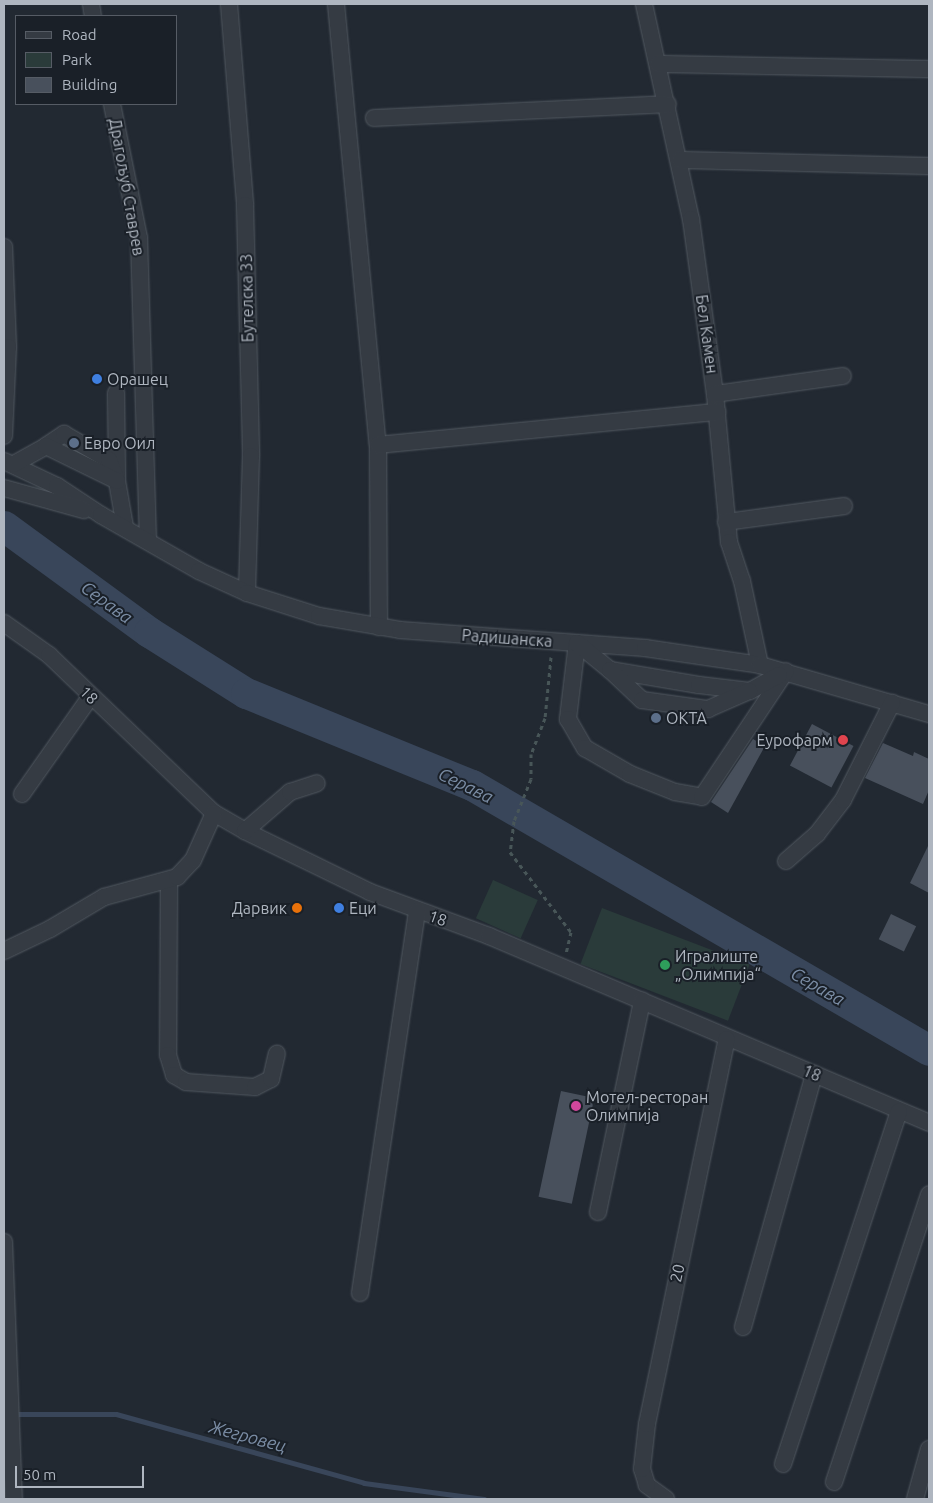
<!DOCTYPE html>
<meta charset="utf-8">
<style>
body{margin:0}
#map{position:relative;width:933px;height:1503px;overflow:hidden;background:#222932;font-family:Ubuntu,sans-serif}
div>[style]{position:absolute}
.green>*{inset:0;background:#2a3b3a;transform-origin:0 0}
.stream>*{height:5px;margin:-2.5px;padding:0 2.5px;transform-origin:2.5px;border-radius:2.5px;background:#39465a}
.river>*{height:31px;margin:-15.5px;padding:0 15.5px;transform-origin:15.5px;border-radius:15.5px;background:#39465a}
.building>*{inset:0;background:#48505c;transform-origin:0 0}
.path>*{height:3px;margin-top:-1.5px;transform-origin:0;background:repeating-linear-gradient(90deg,#485658 0 4px,transparent 0 8px)}
.roads{filter:drop-shadow(0 0 1px #525961) drop-shadow(0 0 1px #525961)}
.minor>*{height:16px;margin:-8px;padding:0 8px;transform-origin:8px;border-radius:8px;background:#353b43}
.dots>*{width:14px;height:14px;translate:-50% -50%;box-sizing:border-box;border:2px solid #1a2028;border-radius:50%}
span{translate:-50% -50%;white-space:nowrap;text-align:center;line-height:1.15;-webkit-text-stroke:4px #1a2028;paint-order:stroke}
.street-label{font-size:16px;color:#afb6c0}
.poi-label{font-size:16px;color:#afb6c0}
.left{translate:0 -50%;text-align:left}
.right{translate:-100% -50%;text-align:right}
.water-label{font-size:18px;color:#7b8da5;font-style:italic}
.frame{position:absolute;inset:0;border:5px solid #afb6c0;pointer-events:none}
.legend{position:absolute;left:15px;top:15px;width:162px;height:90px;box-sizing:border-box;background:#1a2028;border:1px solid #565c65;margin:0;padding:6px 9px;list-style:none;font-size:15px;color:#afb6c0}
.legend li{display:flex;align-items:center;gap:10px;height:25px}
.legend b{width:25px;border:1px solid #565c65}
.scale{position:absolute;left:15px;top:1466px;width:129px;height:22px;box-sizing:border-box;border:2px solid #afb6c0;border-top:0;padding-left:6px;font-size:15px;line-height:18px;white-space:nowrap;color:#afb6c0;-webkit-text-stroke:4px #1a2028;paint-order:stroke}
</style>
<div id="map">
<div class="green">
<i style="left:493px;top:880px;width:49px;height:42px;rotate:24deg"></i>
<i style="left:602px;top:908px;width:158px;height:60px;rotate:21deg"></i>
</div>
<div class="stream">
<i style="left:12px;top:1414px;width:104px"></i>
<i style="left:116px;top:1414px;width:257px;rotate:15.5deg"></i>
<i style="left:364px;top:1483px;width:121px;rotate:7.6deg"></i>
</div>
<div class="river">
<i style="left:4px;top:526px;width:180px;rotate:36.2deg"></i>
<i style="left:149px;top:632px;width:115px;rotate:32.2deg"></i>
<i style="left:246px;top:693px;width:244px;rotate:22.2deg"></i>
<i style="left:472px;top:785px;width:528px;rotate:30.11deg"></i>
</div>
<div class="building">
<i style="left:812px;top:724px;width:47px;height:47px;rotate:28deg"></i>
<i style="clip-path:polygon(753px 739px,765px 746px,728px 813px,711px 802px)"></i>
<i style="clip-path:polygon(883px 743px,913px 756px,914px 752px,929px 759px,929px 790px,923px 804px,865px 778px)"></i>
<i style="clip-path:polygon(929px 844px,929px 893px,910px 883px)"></i>
<i style="left:891px;top:914px;width:28px;height:28px;rotate:26deg"></i>
<i style="left:561px;top:1091px;width:34px;height:108px;rotate:12deg"></i>
</div>
<div class="path">
<i style="left:551px;top:657px;width:61px;rotate:95.6deg"></i>
<i style="left:545px;top:718px;width:39px;rotate:111deg"></i>
<i style="left:531px;top:754px;width:25px;rotate:90deg"></i>
<i style="left:531px;top:779px;width:45px;rotate:112deg"></i>
<i style="left:514px;top:821px;width:31px;rotate:97deg"></i>
<i style="left:510px;top:852px;width:101px;rotate:52.7deg"></i>
<i style="left:571px;top:932px;width:22px;rotate:103deg"></i>
</div>
<div class="roads">
<div class="minor">
<i style="left:91px;top:4px;width:12px;rotate:81deg"></i>
<i style="left:229px;top:4px;width:202px;rotate:85.4deg"></i>
<i style="left:245px;top:205px;width:251px;rotate:88.6deg"></i>
<i style="left:251px;top:456px;width:137px;rotate:91.7deg"></i>
<i style="left:336px;top:4px;width:443px;rotate:84.6deg"></i>
<i style="left:378px;top:445px;width:182px;rotate:89.7deg"></i>
<i style="left:644px;top:4px;width:220px;rotate:77.7deg"></i>
<i style="left:691px;top:219px;width:177px;rotate:82.2deg"></i>
<i style="left:715px;top:394px;width:149px;rotate:84.6deg"></i>
<i style="left:729px;top:542px;width:41px;rotate:71.6deg"></i>
<i style="left:742px;top:581px;width:86px;rotate:77.9deg"></i>
<i style="left:658px;top:64px;width:271px;rotate:1.1deg"></i>
<i style="left:112px;top:104px;width:137px;rotate:78.6deg"></i>
<i style="left:139px;top:238px;width:303px;rotate:88.3deg"></i>
<i style="left:374px;top:118px;width:294px;rotate:-2.7deg"></i>
<i style="left:680px;top:160px;width:249px;rotate:1.4deg"></i>
<i style="left:4px;top:247px;width:100px;rotate:87.7deg"></i>
<i style="left:8px;top:347px;width:89px;rotate:92.6deg"></i>
<i style="left:116px;top:393px;width:88px;rotate:89.3deg"></i>
<i style="left:117px;top:481px;width:47px;rotate:80.1deg"></i>
<i style="left:715px;top:394px;width:129px;rotate:-8deg"></i>
<i style="left:378px;top:445px;width:341px;rotate:-5.6deg"></i>
<i style="left:46px;top:446px;width:22px;rotate:-34deg"></i>
<i style="left:64px;top:434px;width:52px;rotate:30deg"></i>
<i style="left:109px;top:460px;width:19px;rotate:69deg"></i>
<i style="left:4px;top:461px;width:59px;rotate:25.3deg"></i>
<i style="left:57px;top:486px;width:53px;rotate:33.4deg"></i>
<i style="left:101px;top:515px;width:113px;rotate:29.7deg"></i>
<i style="left:199px;top:571px;width:53px;rotate:24.6deg"></i>
<i style="left:247px;top:593px;width:76px;rotate:17.7deg"></i>
<i style="left:319px;top:616px;width:82px;rotate:9.8deg"></i>
<i style="left:400px;top:630px;width:246px;rotate:4.2deg"></i>
<i style="left:645px;top:648px;width:116px;rotate:8.4deg"></i>
<i style="left:760px;top:665px;width:176px;rotate:16.2deg"></i>
<i style="left:14px;top:464px;width:37px;rotate:-29deg"></i>
<i style="left:46px;top:446px;width:79px;rotate:26.2deg"></i>
<i style="left:4px;top:488px;width:83px;rotate:15.4deg"></i>
<i style="left:726px;top:522px;width:119px;rotate:-7.7deg"></i>
<i style="left:4px;top:623px;width:55px;rotate:35.4deg"></i>
<i style="left:49px;top:655px;width:228px;rotate:43.8deg"></i>
<i style="left:214px;top:813px;width:36px;rotate:30deg"></i>
<i style="left:245px;top:831px;width:139px;rotate:26deg"></i>
<i style="left:370px;top:892px;width:127px;rotate:20.3deg"></i>
<i style="left:489px;top:936px;width:478px;rotate:23deg"></i>
<i style="left:577px;top:643px;width:77px;rotate:96.8deg"></i>
<i style="left:568px;top:719px;width:34px;rotate:60deg"></i>
<i style="left:585px;top:748px;width:52px;rotate:30deg"></i>
<i style="left:630px;top:774px;width:48px;rotate:21.8deg"></i>
<i style="left:675px;top:792px;width:27px;rotate:10deg"></i>
<i style="left:702px;top:797px;width:151px;rotate:-56.3deg"></i>
<i style="left:577px;top:643px;width:43px;rotate:39.3deg"></i>
<i style="left:610px;top:670px;width:90px;rotate:9.6deg"></i>
<i style="left:699px;top:685px;width:51px;rotate:6.7deg"></i>
<i style="left:750px;top:691px;width:33px;rotate:-29deg"></i>
<i style="left:610px;top:670px;width:44px;rotate:43.2deg"></i>
<i style="left:642px;top:700px;width:67px;rotate:7.8deg"></i>
<i style="left:708px;top:709px;width:45px;rotate:-23.7deg"></i>
<i style="left:22px;top:794px;width:120px;rotate:-54.9deg"></i>
<i style="left:245px;top:831px;width:60px;rotate:-40.9deg"></i>
<i style="left:290px;top:792px;width:28px;rotate:-18deg"></i>
<i style="left:786px;top:861px;width:41px;rotate:-41.1deg"></i>
<i style="left:817px;top:834px;width:43px;rotate:-52.6deg"></i>
<i style="left:843px;top:800px;width:109px;rotate:-63.2deg"></i>
<i style="left:169px;top:880px;width:175px;rotate:90.3deg"></i>
<i style="left:168px;top:1055px;width:21px;rotate:73deg"></i>
<i style="left:174px;top:1075px;width:14px;rotate:30deg"></i>
<i style="left:186px;top:1082px;width:69px;rotate:4.1deg"></i>
<i style="left:255px;top:1087px;width:18px;rotate:-27deg"></i>
<i style="left:271px;top:1079px;width:26px;rotate:-77deg"></i>
<i style="left:4px;top:951px;width:51px;rotate:-25.6deg"></i>
<i style="left:50px;top:929px;width:63px;rotate:-30.7deg"></i>
<i style="left:104px;top:897px;width:76px;rotate:-15.3deg"></i>
<i style="left:177px;top:877px;width:23px;rotate:-47deg"></i>
<i style="left:193px;top:860px;width:51px;rotate:-65.9deg"></i>
<i style="left:598px;top:1212px;width:216px;rotate:-78.2deg"></i>
<i style="left:4px;top:1242px;width:257px;rotate:87.8deg"></i>
<i style="left:360px;top:1293px;width:386px;rotate:-81.5deg"></i>
<i style="left:743px;top:1327px;width:263px;rotate:-74.3deg"></i>
<i style="left:783px;top:1464px;width:371px;rotate:-71.8deg"></i>
<i style="left:834px;top:1482px;width:303px;rotate:-71.7deg"></i>
<i style="left:666px;top:1499px;width:24px;rotate:-144deg"></i>
<i style="left:647px;top:1485px;width:17px;rotate:-107deg"></i>
<i style="left:642px;top:1469px;width:45px;rotate:-83.7deg"></i>
<i style="left:647px;top:1424px;width:393px;rotate:-78.3deg"></i>
<i style="left:915px;top:1499px;width:52px;rotate:-74.4deg"></i>
</div>
</div>
<div class="dots">
<i style="left:97px;top:379px;background:#3f7fe0"></i>
<i style="left:74px;top:443px;background:#5c6f8a"></i>
<i style="left:656px;top:718px;background:#5c6f8a"></i>
<i style="left:843px;top:740px;background:#e0444e"></i>
<i style="left:297px;top:908px;background:#e8710a"></i>
<i style="left:339px;top:908px;background:#3f7fe0"></i>
<i style="left:665px;top:965px;background:#2e9e5b"></i>
<i style="left:576px;top:1106px;background:#d1479c"></i>
</div>
<div class="street-label">
<span style="left:127px;top:187px;rotate:80deg">Драгољуб Ставрев</span>
<span style="left:247px;top:298px;rotate:-91deg">Бутелска 33</span>
<span style="left:707px;top:334px;rotate:82deg">Бел Камен</span>
<span style="left:507px;top:638px;rotate:4deg">Радишанска</span>
<span style="left:89px;top:695px;rotate:45deg">18</span>
<span style="left:438px;top:918px;rotate:19deg">18</span>
<span style="left:812px;top:1073px;rotate:23deg">18</span>
<span style="left:677px;top:1273px;rotate:-78deg">20</span>
</div>
<div class="poi-label">
<span class="left" style="left:107px;top:379px">Орашец</span>
<span class="left" style="left:84px;top:443px">Евро Оил</span>
<span class="left" style="left:666px;top:718px">OKTA</span>
<span class="right" style="left:833px;top:740px">Еурофарм</span>
<span class="right" style="left:287px;top:908px">Дарвик</span>
<span class="left" style="left:349px;top:908px">Еци</span>
<span class="left" style="left:675px;top:965px">Игралиште<br>„Олимпија“</span>
<span class="left" style="left:586px;top:1106px">Мотел-ресторан<br>Олимпија</span>
</div>
<div class="water-label">
<span style="left:107px;top:602px;rotate:36deg">Серава</span>
<span style="left:466px;top:785px;rotate:26deg">Серава</span>
<span style="left:818px;top:986px;rotate:30deg">Серава</span>
<span style="left:248px;top:1436px;rotate:15deg">Жегровец</span>
</div>
<div class="frame"></div>
<ul class="legend">
<li><b style="height:6px;background:#353b43"></b>Road</li>
<li><b style="height:14px;background:#2a3b3a"></b>Park</li>
<li><b style="height:14px;background:#48505c"></b>Building</li>
</ul>
<div class="scale">50 m</div>
</div>
